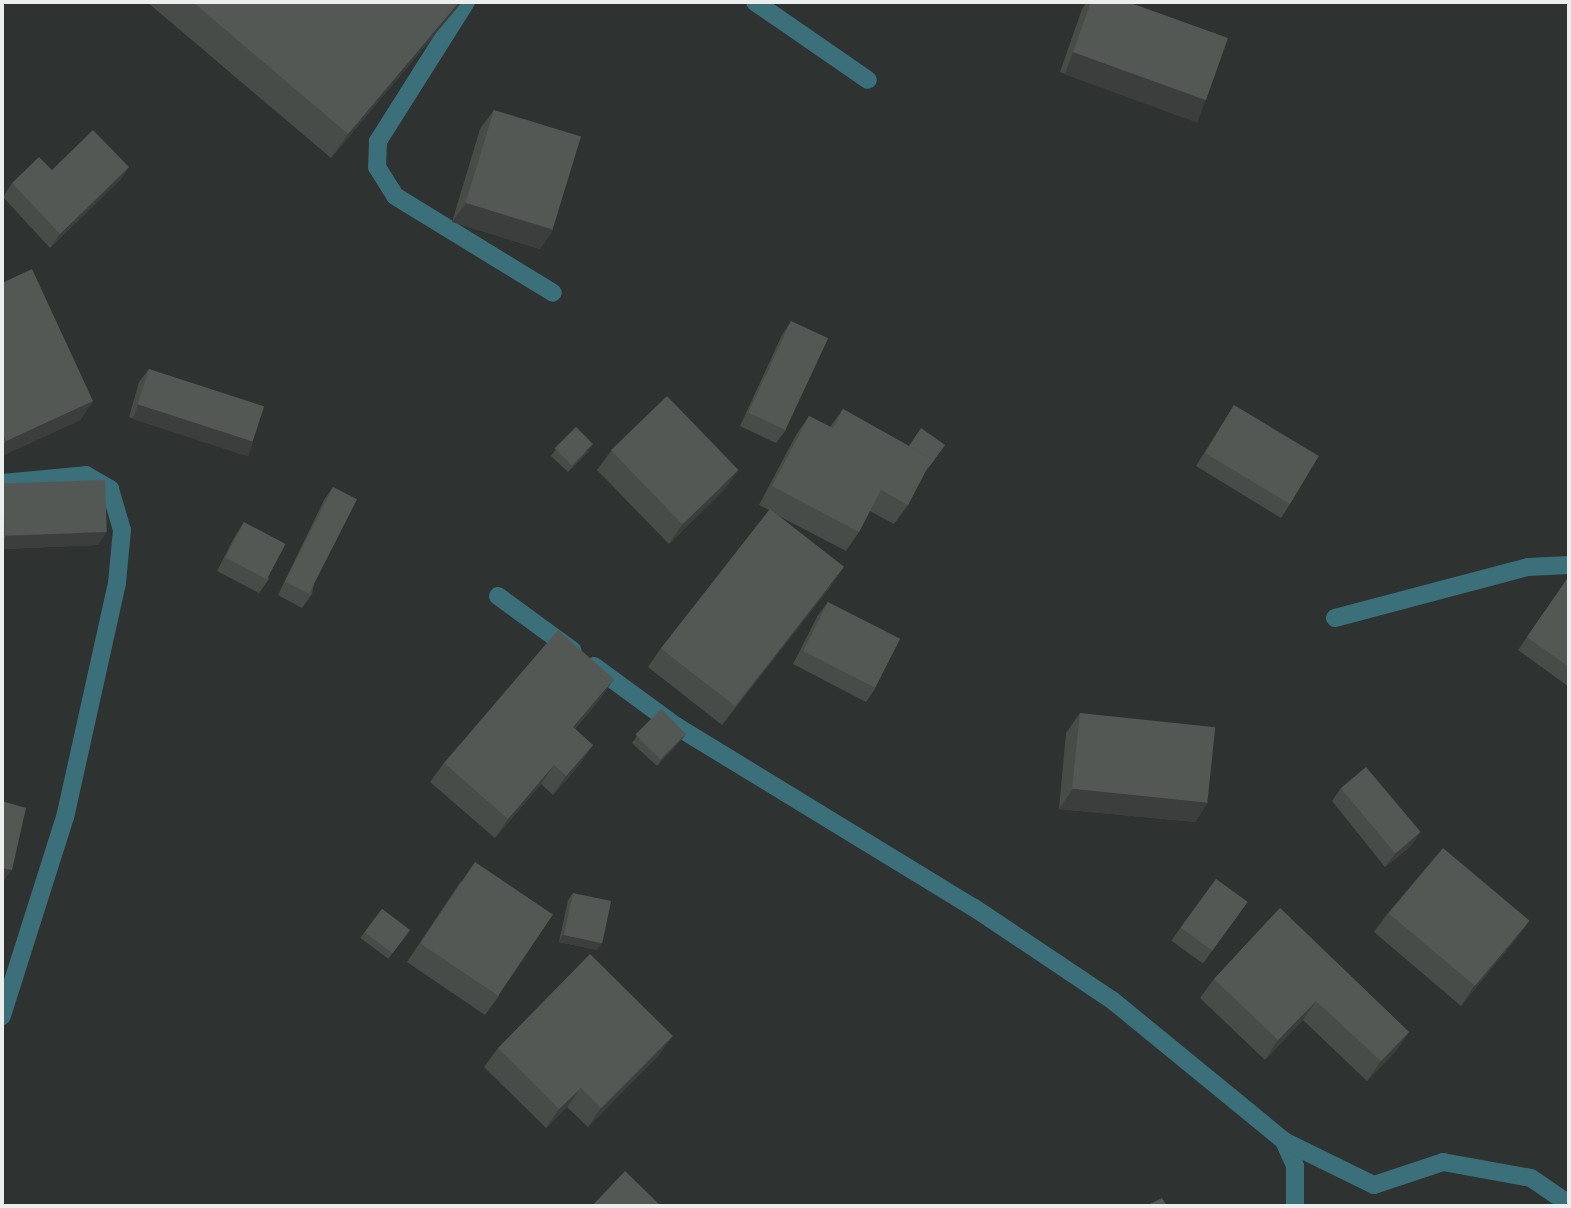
<!DOCTYPE html>
<style>
body{margin:0}
#map{position:relative;width:1571px;height:1208px;overflow:hidden;background:#2e3231;font-family:"Fira Sans Condensed",sans-serif}
div>[style]{position:absolute}
.minor>*{height:18px;margin:-9px;padding:0 9px;transform-origin:9px;border-radius:9px;background:#3b6f79}
.wall>*{inset:0;background:#484c49;transform-origin:0 0}
.shaded-wall>*{inset:0;background:#3b3e3c;transform-origin:0 0}
.building>*{inset:0;background:#545855;transform-origin:0 0}
span{translate:-50% -50%;white-space:nowrap;text-align:center;line-height:1.15;-webkit-text-stroke:6px #171919;paint-order:stroke}
.frame{position:absolute;inset:0;border:4px solid #ebeeed;pointer-events:none}
</style>
<div id="map">
<div class="minor">
<i style="left:466px;top:2px;width:165px;rotate:122.3deg"></i>
<i style="left:378px;top:141px;width:26px;rotate:92deg"></i>
<i style="left:377px;top:167px;width:34px;rotate:58deg"></i>
<i style="left:395px;top:196px;width:185px;rotate:31.5deg"></i>
<i style="left:755px;top:2px;width:137px;rotate:34.6deg"></i>
<i style="left:2px;top:483px;width:84px;rotate:-5.4deg"></i>
<i style="left:86px;top:475px;width:28px;rotate:30deg"></i>
<i style="left:110px;top:489px;width:43px;rotate:73.7deg"></i>
<i style="left:122px;top:530px;width:53px;rotate:95.4deg"></i>
<i style="left:117px;top:583px;width:240px;rotate:102.5deg"></i>
<i style="left:65px;top:817px;width:209px;rotate:107.6deg"></i>
<i style="left:498px;top:596px;width:92px;rotate:36.1deg"></i>
<i style="left:1335px;top:618px;width:200px;rotate:-14.8deg"></i>
<i style="left:1528px;top:567px;width:41px;rotate:-2.8deg"></i>
<i style="left:594px;top:666px;width:102px;rotate:36.2deg"></i>
<i style="left:676px;top:726px;width:348px;rotate:31.4deg"></i>
<i style="left:973px;top:907px;width:167px;rotate:33.8deg"></i>
<i style="left:1112px;top:1000px;width:222px;rotate:39.3deg"></i>
<i style="left:1284px;top:1141px;width:27px;rotate:66deg"></i>
<i style="left:1295px;top:1166px;width:40px;rotate:90deg"></i>
<i style="left:1284px;top:1141px;width:100px;rotate:26.1deg"></i>
<i style="left:1374px;top:1185px;width:73px;rotate:-18.4deg"></i>
<i style="left:1443px;top:1162px;width:89px;rotate:10.3deg"></i>
<i style="left:1531px;top:1178px;width:46px;rotate:34.4deg"></i>
</div>
<div class="wall">
<i style="clip-path:polygon(147px 2px,462px 2px,331px 158px)"></i>
<i style="clip-path:polygon(1087px 2px,1128px 2px,1206px 100px,1193px 119px,1060px 72px,1082px 9px)"></i>
<i style="clip-path:polygon(494px 110px,553px 230px,540px 249px,452px 222px,480px 129px)"></i>
<i style="clip-path:polygon(129px 167px,120px 180px,50px 248px,3px 197px,12px 183px,52px 170px)"></i>
<i style="clip-path:polygon(2px 283px,93px 401px,80px 420px,2px 456px)"></i>
<i style="clip-path:polygon(791px 321px,786px 430px,776px 443px,740px 426px,782px 335px)"></i>
<i style="clip-path:polygon(149px 369px,253px 442px,244px 455px,129px 417px,139px 382px)"></i>
<i style="clip-path:polygon(1234px 405px,1290px 504px,1281px 518px,1196px 466px)"></i>
<i style="clip-path:polygon(843px 409px,909px 446px,945px 445px,924px 474px,908px 505px,894px 524px,870px 511px,859px 532px,846px 551px,777px 515px,831px 586px,722px 725px,648px 667px,661px 648px,769px 510px,759px 505px,796px 435px,809px 416px,830px 427px)"></i>
<i style="clip-path:polygon(556px 449px,589px 451px,568px 472px,551px 456px)"></i>
<i style="clip-path:polygon(611px 451px,725px 489px,669px 544px,597px 470px)"></i>
<i style="clip-path:polygon(3px 485px,98px 545px,2px 549px,2px 487px)"></i>
<i style="clip-path:polygon(333px 487px,312px 594px,302px 608px,278px 595px,324px 500px)"></i>
<i style="clip-path:polygon(244px 522px,269px 579px,259px 593px,217px 571px,235px 536px)"></i>
<i style="clip-path:polygon(1569px 576px,1569px 687px,1518px 650px)"></i>
<i style="clip-path:polygon(828px 602px,875px 689px,866px 702px,793px 664px,818px 615px)"></i>
<i style="clip-path:polygon(601px 698px,575px 729px,593px 745px,580px 764px,553px 795px,541px 784px,495px 838px,430px 782px,444px 763px)"></i>
<i style="clip-path:polygon(1080px 713px,1208px 802px,1195px 822px,1059px 809px,1066px 733px)"></i>
<i style="clip-path:polygon(686px 734px,681px 740px,657px 766px,632px 743px,637px 736px)"></i>
<i style="clip-path:polygon(1341px 788px,1420px 832px,1411px 846px,1385px 867px,1332px 801px)"></i>
<i style="left:1216px;top:879px;width:39px;height:76px;rotate:36deg"></i>
<i style="clip-path:polygon(461px 881px,499px 996px,485px 1015px,407px 962px)"></i>
<i style="clip-path:polygon(573px 893px,597px 950px,559px 942px,568px 900px)"></i>
<i style="clip-path:polygon(1280px 908px,1409px 1032px,1396px 1051px,1367px 1081px,1303px 1020px,1265px 1060px,1200px 998px,1214px 979px)"></i>
<i style="left:382px;top:909px;width:35px;height:36px;rotate:37deg"></i>
<i style="clip-path:polygon(1388px 913px,1529px 921px,1515px 940px,1461px 1006px,1374px 932px)"></i>
<i style="clip-path:polygon(498px 1048px,659px 1055px,588px 1127px,567px 1107px,546px 1128px,484px 1067px)"></i>
</div>
<div class="shaded-wall">
<i style="clip-path:polygon(459px 2px,462px 2px,331px 158px,348px 134px)"></i>
<i style="left:1073px;top:52px;width:141px;height:24px;rotate:20deg"></i>
<i style="clip-path:polygon(129px 167px,120px 180px,50px 248px,60px 234px)"></i>
<i style="clip-path:polygon(466px 203px,553px 230px,540px 249px,452px 222px)"></i>
<i style="clip-path:polygon(93px 401px,80px 420px,2px 456px,2px 447px,6px 441px)"></i>
<i style="left:138px;top:404px;width:121px;height:16px;rotate:18deg"></i>
<i style="clip-path:polygon(593px 444px,589px 451px,568px 472px,573px 466px)"></i>
<i style="clip-path:polygon(739px 470px,725px 489px,669px 544px,682px 525px)"></i>
<i style="clip-path:polygon(107px 532px,98px 545px,2px 549px,2px 542px,6px 536px)"></i>
<i style="clip-path:polygon(844px 567px,831px 586px,722px 725px,736px 706px)"></i>
<i style="clip-path:polygon(614px 679px,601px 698px,560px 746px,573px 727px)"></i>
<i style="clip-path:polygon(686px 734px,681px 740px,657px 766px,662px 759px)"></i>
<i style="clip-path:polygon(593px 745px,580px 764px,553px 795px,566px 776px)"></i>
<i style="clip-path:polygon(554px 765px,541px 784px,495px 838px,508px 819px)"></i>
<i style="clip-path:polygon(1073px 789px,1208px 802px,1195px 822px,1059px 809px)"></i>
<i style="clip-path:polygon(1420px 832px,1411px 846px,1385px 867px,1395px 854px)"></i>
<i style="clip-path:polygon(2px 868px,12px 870px,2px 883px)"></i>
<i style="clip-path:polygon(1529px 921px,1515px 940px,1461px 1006px,1474px 986px)"></i>
<i style="clip-path:polygon(563px 935px,602px 943px,597px 950px,559px 942px)"></i>
<i style="clip-path:polygon(1316px 1001px,1303px 1020px,1265px 1060px,1278px 1040px)"></i>
<i style="clip-path:polygon(1409px 1032px,1396px 1051px,1367px 1081px,1381px 1061px)"></i>
<i style="clip-path:polygon(673px 1036px,659px 1055px,588px 1127px,601px 1108px)"></i>
<i style="clip-path:polygon(581px 1088px,567px 1107px,546px 1128px,559px 1109px)"></i>
</div>
<div class="building">
<i style="clip-path:polygon(193px 2px,459px 2px,348px 134px)"></i>
<i style="clip-path:polygon(1091px 2px,1128px 2px,1228px 38px,1206px 100px,1073px 52px)"></i>
<i style="left:494px;top:110px;width:91px;height:97px;rotate:17deg"></i>
<i style="clip-path:polygon(93px 130px,129px 167px,60px 234px,12px 183px,39px 157px,52px 170px)"></i>
<i style="clip-path:polygon(32px 269px,93px 401px,6px 441px,2px 431px,2px 283px)"></i>
<i style="left:791px;top:321px;width:41px;height:101px;rotate:25deg"></i>
<i style="left:149px;top:369px;width:121px;height:37px;rotate:18deg"></i>
<i style="left:667px;top:396px;width:103px;height:78px;rotate:46deg"></i>
<i style="left:1234px;top:405px;width:99px;height:56px;rotate:31deg"></i>
<i style="clip-path:polygon(843px 409px,932px 459px,908px 505px,881px 490px,859px 532px,772px 486px,809px 416px,833px 428px)"></i>
<i style="left:576px;top:427px;width:24px;height:30px;rotate:45deg"></i>
<i style="clip-path:polygon(921px 428px,945px 445px,929px 467px,928px 466px,932px 459px,909px 446px)"></i>
<i style="left:105px;top:480px;width:52px;height:102px;rotate:88deg"></i>
<i style="left:333px;top:487px;width:27px;height:106px;rotate:27deg"></i>
<i style="left:770px;top:509px;width:94px;height:177px;rotate:38deg"></i>
<i style="left:244px;top:522px;width:47px;height:40px;rotate:28deg"></i>
<i style="clip-path:polygon(1569px 576px,1569px 667px,1527px 637px)"></i>
<i style="left:828px;top:602px;width:81px;height:55px;rotate:27deg"></i>
<i style="clip-path:polygon(558px 630px,614px 679px,573px 727px,593px 745px,566px 776px,554px 765px,508px 819px,444px 763px)"></i>
<i style="left:661px;top:709px;width:35px;height:36px;rotate:45deg"></i>
<i style="left:1080px;top:713px;width:136px;height:76px;rotate:6deg"></i>
<i style="left:1366px;top:767px;width:85px;height:33px;rotate:50deg"></i>
<i style="clip-path:polygon(2px 801px,26px 808px,12px 870px,2px 868px)"></i>
<i style="left:1443px;top:848px;width:113px;height:85px;rotate:40deg"></i>
<i style="left:475px;top:862px;width:94px;height:98px;rotate:34deg"></i>
<i style="left:1216px;top:879px;width:39px;height:60px;rotate:36deg"></i>
<i style="left:573px;top:893px;width:39px;height:43px;rotate:12deg"></i>
<i style="clip-path:polygon(1280px 908px,1409px 1032px,1381px 1061px,1316px 1001px,1278px 1040px,1214px 979px)"></i>
<i style="left:382px;top:909px;width:35px;height:29px;rotate:37deg"></i>
<i style="clip-path:polygon(590px 954px,673px 1036px,601px 1108px,581px 1088px,559px 1109px,498px 1048px)"></i>
<i style="clip-path:polygon(625px 1171px,661px 1206px,592px 1206px)"></i>
<i style="clip-path:polygon(1162px 1198px,1167px 1206px,1146px 1206px)"></i>
</div>
<div class="frame"></div>
</div>
